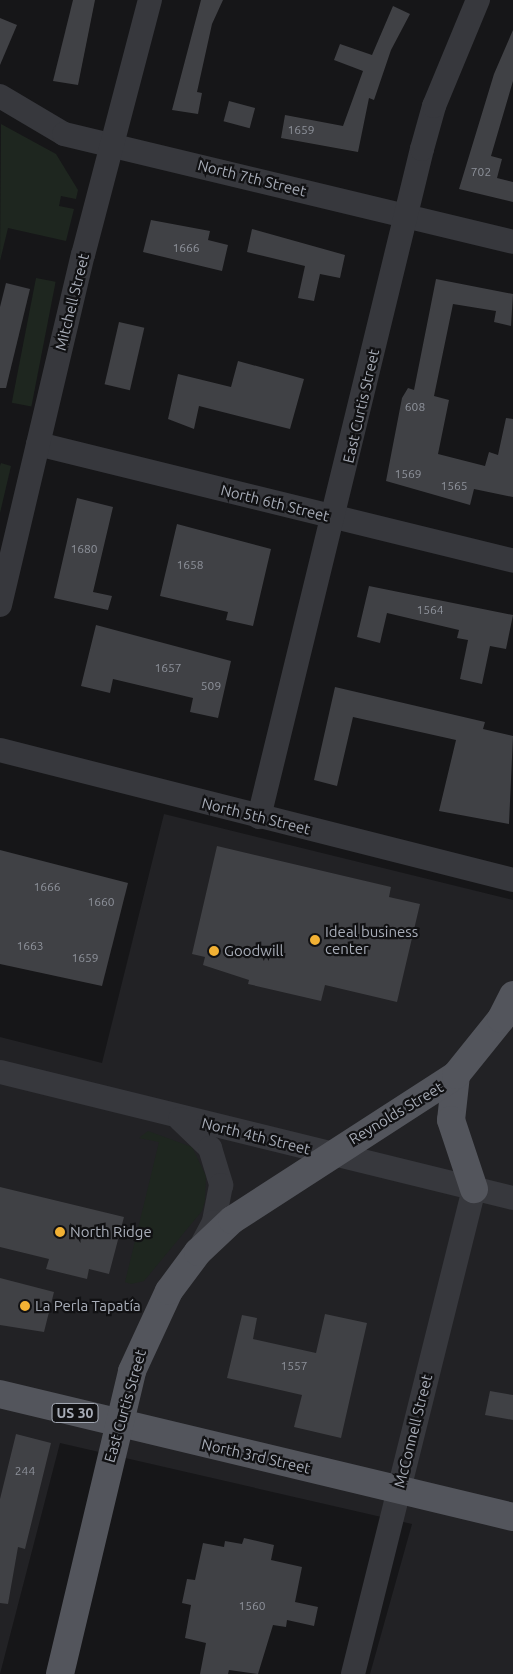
<!DOCTYPE html>
<meta charset="utf-8">
<style>
body{margin:0}
#map{position:relative;width:513px;height:1674px;overflow:hidden;background:#161618;font-family:Ubuntu,sans-serif}
div>[style]{position:absolute}
.built>*{inset:0;background:#222225}
.green>*{inset:0;background:#1e261f;transform-origin:0 0}
.building>*{inset:0;background:#404145;transform-origin:0 0}
.minor>*{height:24px;margin:-12px;padding:0 12px;transform-origin:12px;border-radius:12px;background:#37383d}
.major>*{height:28px;margin:-14px;padding:0 14px;transform-origin:14px;border-radius:14px;background:#53555c}
.dots>*{width:14px;height:14px;translate:-50% -50%;box-sizing:border-box;border:2px solid #111113;border-radius:50%}
span{translate:-50% -50%;white-space:nowrap;text-align:center;line-height:1.15;-webkit-text-stroke:4.5px #111113;paint-order:stroke}
.number-label{font-size:12px;color:#8e929b}
.number-label span{-webkit-text-stroke-width:0}
.shield-label span{padding:1px 4px;background:#111113;border:1px solid;border-radius:4px;-webkit-text-stroke-width:0}
.shield-label{font-size:14px;color:#a8adb8;font-weight:700}
.street-label{font-size:15px;color:#a8adb8}
.poi-label{font-size:15px;color:#a8adb8}
.left{translate:0 -50%;text-align:left}
</style>
<div id="map">
<div class="built">
<i style="clip-path:polygon(164px 814px,513px 900px,513px 1674px,370px 1674px,412px 1524px,60px 1443px,0 1674px,0 1037px,102px 1063px)"></i>
</div>
<div class="green">
<i style="clip-path:polygon(1px 124px,56px 154px,78px 190px,76px 199px,61px 196px,59px 206px,74px 209px,66px 241px,8px 228px,0 261px)"></i>
<i style="left:36px;top:278px;width:20px;height:127px;rotate:11deg"></i>
<i style="clip-path:polygon(1px 463px,11px 466px,0 513px,0 466px)"></i>
<i style="clip-path:polygon(148px 1131px,192px 1147px,206px 1176px,205px 1201px,202px 1211px,144px 1281px,131px 1284px,125px 1282px,159px 1142px,139px 1138px)"></i>
</div>
<div class="building">
<i style="clip-path:polygon(73px 0,95px 0,78px 85px,53px 81px)"></i>
<i style="clip-path:polygon(201px 0,223px 0,212px 24px,197px 92px,202px 93px,198px 114px,172px 110px)"></i>
<i style="clip-path:polygon(393px 6px,410px 14px,391px 50px,374px 100px,369px 98px,358px 152px,281px 138px,285px 115px,343px 126px,363px 71px,334px 60px,340px 44px,372px 55px)"></i>
<i style="clip-path:polygon(0 18px,17px 25px,0 65px)"></i>
<i style="clip-path:polygon(513px 30px,513px 81px,491px 156px,502px 159px,497px 178px,513px 182px,513px 202px,459px 189px,494px 74px)"></i>
<i style="left:229px;top:101px;width:27px;height:21px;rotate:15deg"></i>
<i style="clip-path:polygon(151px 220px,210px 231px,208px 240px,228px 245px,222px 271px,143px 252px)"></i>
<i style="clip-path:polygon(252px 229px,345px 255px,340px 278px,320px 274px,314px 301px,298px 298px,305px 266px,247px 252px)"></i>
<i style="clip-path:polygon(436px 279px,513px 294px,511px 326px,494px 322px,496px 311px,453px 304px,434px 396px,449px 400px,438px 454px,485px 466px,489px 452px,498px 455px,506px 418px,513px 419px,513px 497px,474px 489px,470px 505px,386px 481px,402px 398px,408px 388px,414px 390px)"></i>
<i style="clip-path:polygon(6px 283px,30px 289px,6px 388px,0 388px,0 307px)"></i>
<i style="left:119px;top:322px;width:26px;height:64px;rotate:13deg"></i>
<i style="clip-path:polygon(238px 361px,304px 379px,290px 429px,199px 406px,194px 429px,168px 419px,178px 374px,231px 387px)"></i>
<i style="clip-path:polygon(77px 498px,113px 507px,93px 592px,112px 596px,108px 610px,54px 598px)"></i>
<i style="clip-path:polygon(177px 524px,271px 549px,253px 626px,226px 620px,228px 612px,160px 596px)"></i>
<i style="clip-path:polygon(369px 586px,513px 615px,506px 649px,490px 646px,482px 684px,460px 679px,468px 640px,457px 638px,459px 630px,387px 613px,380px 643px,357px 637px)"></i>
<i style="clip-path:polygon(96px 625px,231px 661px,218px 718px,190px 712px,193px 698px,113px 679px,110px 693px,81px 686px)"></i>
<i style="clip-path:polygon(335px 687px,485px 722px,483px 729px,513px 736px,509px 824px,439px 811px,456px 740px,353px 717px,337px 786px,314px 780px)"></i>
<i style="clip-path:polygon(217px 846px,391px 887px,389px 897px,420px 904px,397px 1002px,325px 985px,321px 1001px,248px 984px,249px 980px,203px 965px,205px 957px,192px 954px)"></i>
<i style="clip-path:polygon(0 850px,128px 883px,102px 986px,0 964px)"></i>
<i style="clip-path:polygon(0 1187px,124px 1217px,109px 1274px,89px 1269px,87px 1279px,46px 1269px,49px 1259px,0 1247px)"></i>
<i style="clip-path:polygon(0 1278px,54px 1292px,44px 1332px,0 1325px)"></i>
<i style="clip-path:polygon(325px 1314px,367px 1323px,341px 1438px,294px 1427px,302px 1395px,227px 1378px,242px 1315px,257px 1318px,253px 1339px,316px 1353px)"></i>
<i style="clip-path:polygon(490px 1391px,513px 1395px,513px 1420px,485px 1415px)"></i>
<i style="clip-path:polygon(16px 1434px,51px 1443px,25px 1549px,18px 1547px,8px 1604px,0 1603px,0 1499px)"></i>
<i style="clip-path:polygon(244px 1538px,274px 1545px,271px 1560px,302px 1567px,295px 1602px,318px 1607px,314px 1626px,287px 1620px,286px 1627px,273px 1625px,258px 1674px,229px 1670px,228px 1674px,200px 1674px,206px 1643px,185px 1638px,191px 1605px,182px 1603px,187px 1579px,195px 1580px,203px 1543px,224px 1547px,225px 1541px,242px 1544px)"></i>
</div>
<div class="minor">
<i style="left:0;top:96px;width:74px;rotate:30.7deg"></i>
<i style="left:64px;top:134px;width:462px;rotate:13.5deg"></i>
<i style="left:38px;top:444px;width:489px;rotate:13.8deg"></i>
<i style="left:0;top:605px;width:360px;rotate:-76.7deg"></i>
<i style="left:83px;top:255px;width:264px;rotate:-75.3deg"></i>
<i style="left:0;top:750px;width:529px;rotate:14.22deg"></i>
<i style="left:259px;top:817px;width:688px;rotate:-76.29deg"></i>
<i style="left:422px;top:149px;width:45px;rotate:-74.4deg"></i>
<i style="left:434px;top:106px;width:115px;rotate:-67.5deg"></i>
<i style="left:0;top:1072px;width:528px;rotate:13.8deg"></i>
<i style="left:180px;top:1119px;width:42px;rotate:44deg"></i>
<i style="left:210px;top:1148px;width:39px;rotate:73deg"></i>
<i style="left:221px;top:1185px;width:38px;rotate:101deg"></i>
<i style="left:214px;top:1222px;width:26px;rotate:118deg"></i>
<i style="left:353px;top:1674px;width:500px;rotate:-76deg"></i>
</div>
<div class="major">
<i style="left:456px;top:1075px;width:45px;rotate:96.3deg"></i>
<i style="left:451px;top:1120px;width:73px;rotate:71.6deg"></i>
<i style="left:0;top:1394px;width:528px;rotate:13.48deg"></i>
<i style="left:60px;top:1674px;width:311px;rotate:-76.6deg"></i>
<i style="left:132px;top:1371px;width:88px;rotate:-65.2deg"></i>
<i style="left:169px;top:1291px;width:49px;rotate:-53.4deg"></i>
<i style="left:198px;top:1252px;width:47px;rotate:-43.3deg"></i>
<i style="left:232px;top:1220px;width:267px;rotate:-32.9deg"></i>
<i style="left:456px;top:1075px;width:72px;rotate:-51.2deg"></i>
<i style="left:501px;top:1019px;width:27px;rotate:-63deg"></i>
</div>
<div class="dots">
<i style="left:315px;top:940px;background:#f2b134"></i>
<i style="left:214px;top:951px;background:#f2b134"></i>
<i style="left:60px;top:1232px;background:#f2b134"></i>
<i style="left:25px;top:1306px;background:#f2b134"></i>
</div>
<div class="number-label">
<span style="left:301px;top:130px">1659</span>
<span style="left:481px;top:172px">702</span>
<span style="left:186px;top:248px">1666</span>
<span style="left:415px;top:407px">608</span>
<span style="left:408px;top:474px">1569</span>
<span style="left:454px;top:486px">1565</span>
<span style="left:84px;top:549px">1680</span>
<span style="left:190px;top:565px">1658</span>
<span style="left:430px;top:610px">1564</span>
<span style="left:168px;top:668px">1657</span>
<span style="left:211px;top:686px">509</span>
<span style="left:47px;top:887px">1666</span>
<span style="left:101px;top:902px">1660</span>
<span style="left:30px;top:946px">1663</span>
<span style="left:85px;top:958px">1659</span>
<span style="left:294px;top:1366px">1557</span>
<span style="left:25px;top:1471px">244</span>
<span style="left:252px;top:1606px">1560</span>
</div>
<div class="shield-label">
<span style="left:75px;top:1413px">US 30</span>
</div>
<div class="street-label">
<span style="left:252px;top:178px;rotate:14deg">North 7th Street</span>
<span style="left:72px;top:302px;rotate:-76deg">Mitchell Street</span>
<span style="left:361px;top:406px;rotate:-77deg">East Curtis Street</span>
<span style="left:275px;top:503px;rotate:14deg">North 6th Street</span>
<span style="left:256px;top:816px;rotate:14deg">North 5th Street</span>
<span style="left:396px;top:1113px;rotate:-31deg">Reynolds Street</span>
<span style="left:256px;top:1136px;rotate:14deg">North 4th Street</span>
<span style="left:125px;top:1406px;rotate:-74deg">East Curtis Street</span>
<span style="left:413px;top:1431px;rotate:-76deg">McConnell Street</span>
<span style="left:256px;top:1456px;rotate:13deg">North 3rd Street</span>
</div>
<div class="poi-label">
<span class="left" style="left:325px;top:940px">Ideal business<br>center</span>
<span class="left" style="left:224px;top:951px">Goodwill</span>
<span class="left" style="left:70px;top:1232px">North Ridge</span>
<span class="left" style="left:35px;top:1306px">La Perla Tapatía</span>
</div>
</div>
